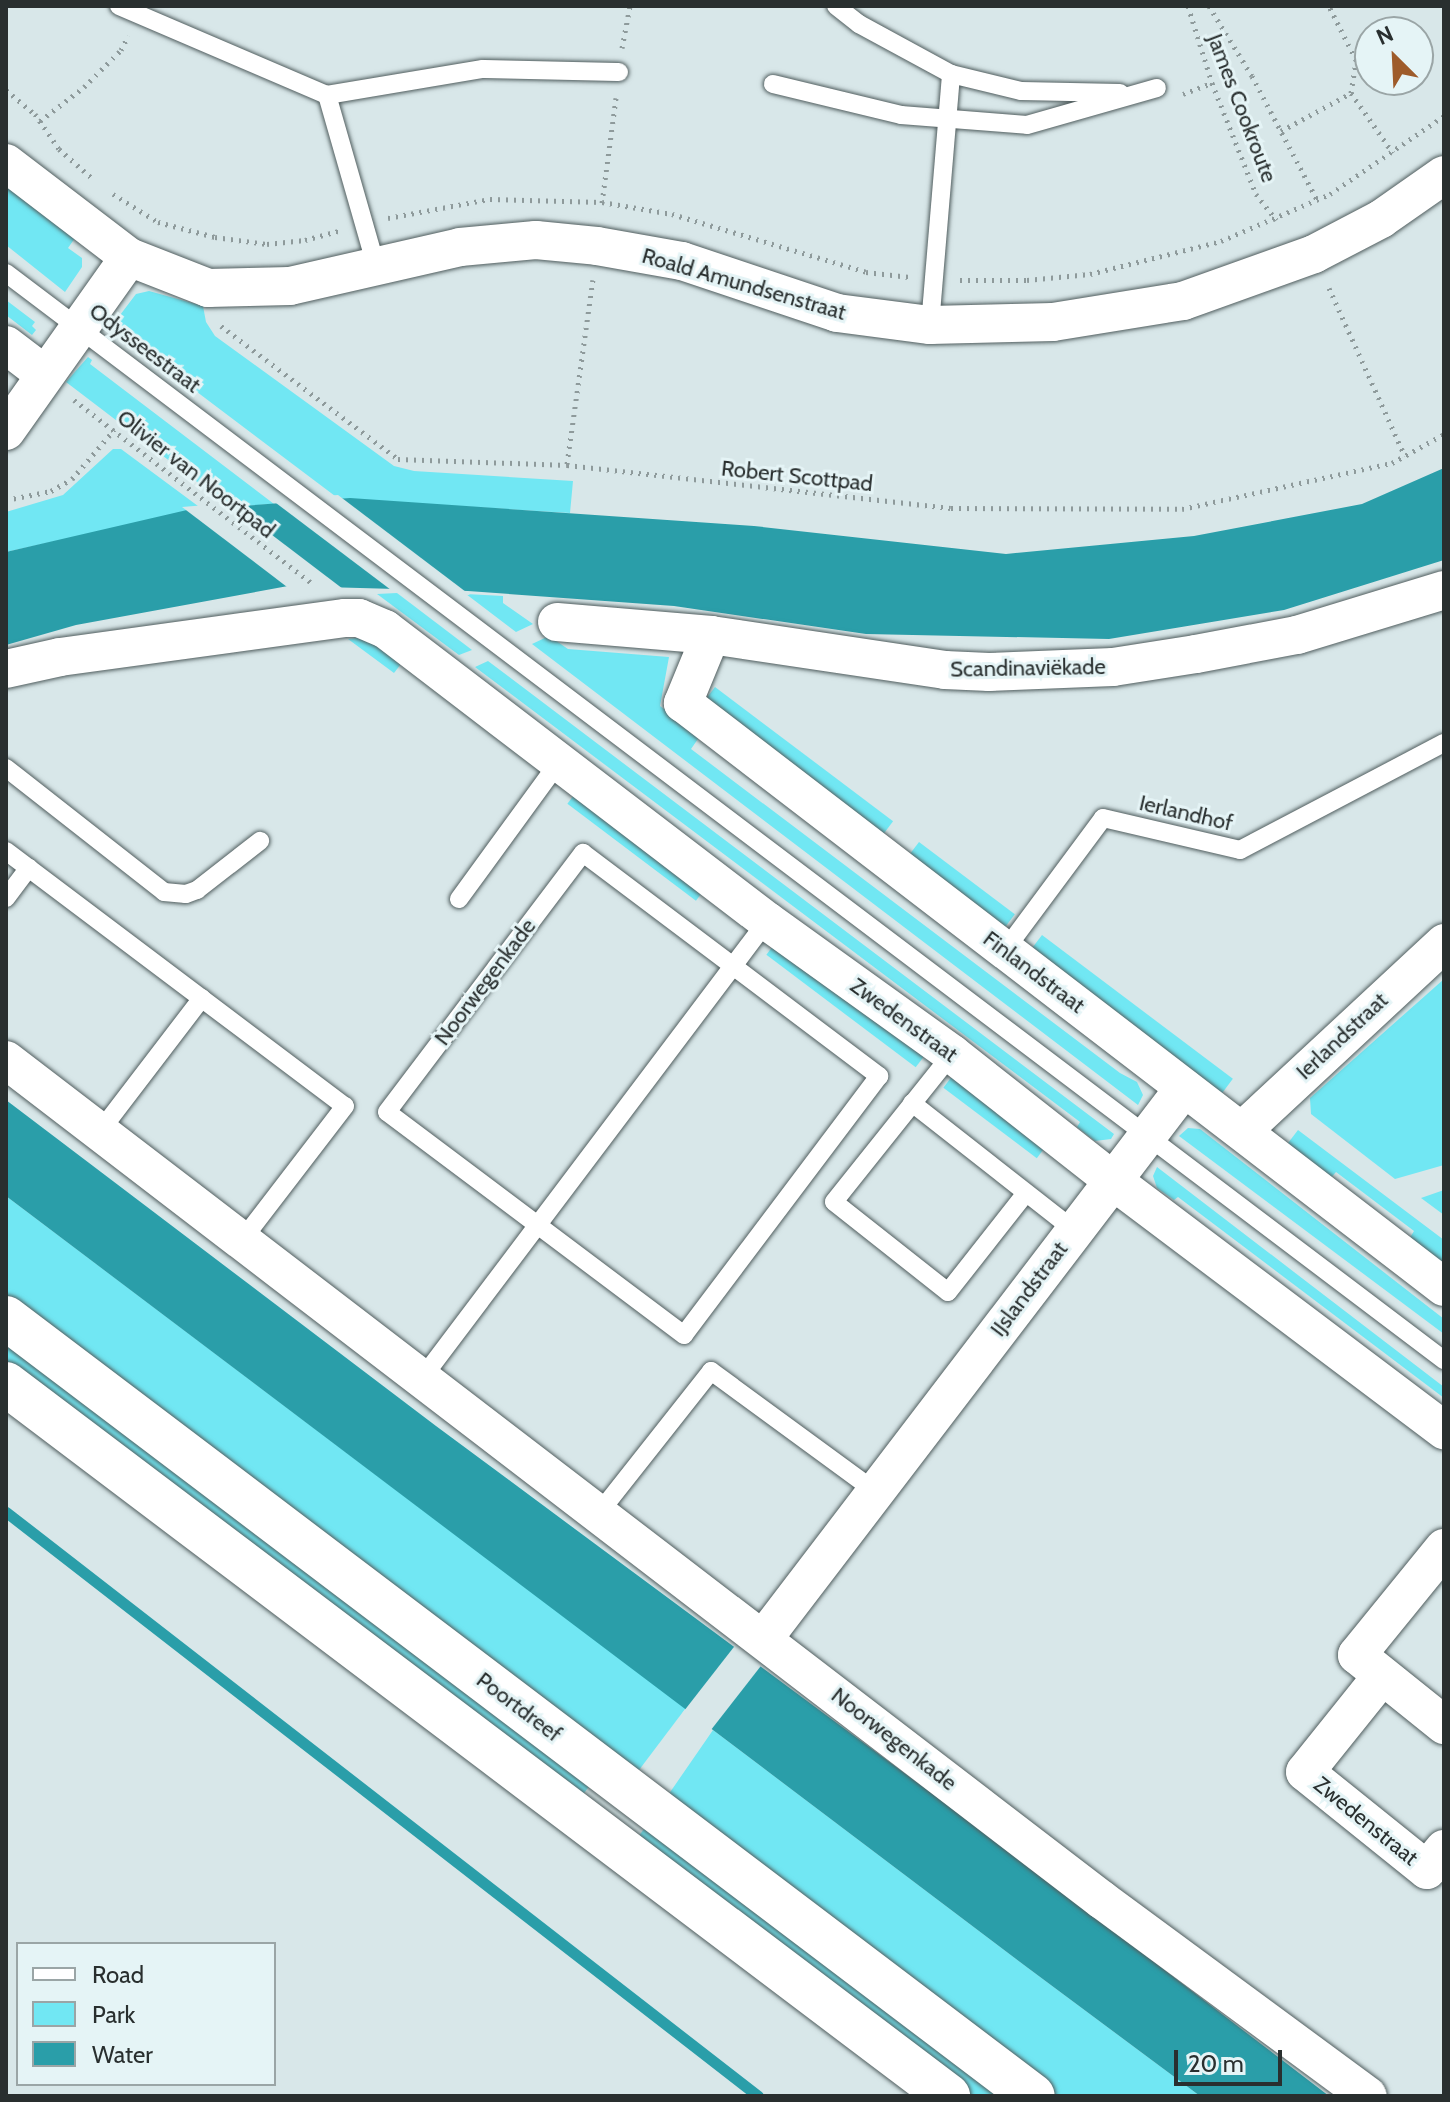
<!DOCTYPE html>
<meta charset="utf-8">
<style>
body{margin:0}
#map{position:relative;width:1450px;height:2102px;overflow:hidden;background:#d8e7e9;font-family:Cabin,sans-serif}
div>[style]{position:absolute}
.green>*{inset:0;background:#71e7f3;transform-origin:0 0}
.water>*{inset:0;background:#2a9ea9}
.pier>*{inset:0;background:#d8e7e9;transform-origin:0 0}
.stream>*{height:11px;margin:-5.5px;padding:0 5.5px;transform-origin:5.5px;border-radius:5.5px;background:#2a9ea9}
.path>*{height:5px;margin-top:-2.5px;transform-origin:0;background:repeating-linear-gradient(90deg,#8e9a9b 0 2px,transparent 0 8px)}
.roads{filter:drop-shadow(0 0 2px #505d5e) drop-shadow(0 0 2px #505d5e)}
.lane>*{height:18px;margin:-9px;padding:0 9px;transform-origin:9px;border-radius:9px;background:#fff}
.street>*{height:38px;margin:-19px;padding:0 19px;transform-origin:19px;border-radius:19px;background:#fff}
.secondary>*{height:44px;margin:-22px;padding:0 22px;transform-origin:22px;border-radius:22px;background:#fff}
span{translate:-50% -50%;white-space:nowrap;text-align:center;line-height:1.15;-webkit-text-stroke:6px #e5f4f6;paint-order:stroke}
.street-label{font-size:22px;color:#292f2f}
.frame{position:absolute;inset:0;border:8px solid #292f2f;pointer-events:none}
.legend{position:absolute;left:16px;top:1942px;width:260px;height:144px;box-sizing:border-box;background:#e5f4f6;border:2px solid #9aa5a6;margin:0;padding:10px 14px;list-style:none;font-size:24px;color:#292f2f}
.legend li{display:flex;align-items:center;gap:16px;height:40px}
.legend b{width:40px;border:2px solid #9aa5a6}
.north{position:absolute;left:1354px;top:16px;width:80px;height:80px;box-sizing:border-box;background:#e5f4f6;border:2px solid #9aa5a6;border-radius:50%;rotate:336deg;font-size:22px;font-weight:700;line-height:32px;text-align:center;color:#292f2f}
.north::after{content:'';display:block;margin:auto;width:28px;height:36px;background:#9e5b2a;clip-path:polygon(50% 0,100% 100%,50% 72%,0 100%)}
.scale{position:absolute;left:1174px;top:2050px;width:108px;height:36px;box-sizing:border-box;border:4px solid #292f2f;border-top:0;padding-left:10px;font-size:24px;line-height:28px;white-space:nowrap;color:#292f2f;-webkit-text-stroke:6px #e5f4f6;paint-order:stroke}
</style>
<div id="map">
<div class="green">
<i style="clip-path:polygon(6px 186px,75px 238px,68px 248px,82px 258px,82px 267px,65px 292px,6px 245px)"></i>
<i style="clip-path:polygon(149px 291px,203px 306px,206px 322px,215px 336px,394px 466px,414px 471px,573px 481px,570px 513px,339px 499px,111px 327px,136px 294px)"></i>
<i style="clip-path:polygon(6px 300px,35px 322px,32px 326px,36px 330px,32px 335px,6px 315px)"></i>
<i style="clip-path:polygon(88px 357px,92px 360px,90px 364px,274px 504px,230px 507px,66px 382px)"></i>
<i style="clip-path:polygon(113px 449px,121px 449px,202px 509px,6px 552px,6px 512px,63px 495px)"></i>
<i style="clip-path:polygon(397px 593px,472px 650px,459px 655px,377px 594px)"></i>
<i style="clip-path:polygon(466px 594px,503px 596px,503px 603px,533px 624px,516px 632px)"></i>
<i style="clip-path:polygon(373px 636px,404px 660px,394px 673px,348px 639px)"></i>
<i style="clip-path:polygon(549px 636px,568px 649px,669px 657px,660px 706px,700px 736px,691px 749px,1120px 1073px,1137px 1082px,1143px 1095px,1138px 1105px,532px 644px)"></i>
<i style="clip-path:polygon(488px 661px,1114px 1134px,1111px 1139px,1095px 1141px,1077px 1127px,1080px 1122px,475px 667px)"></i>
<i style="left:715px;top:687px;width:223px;height:23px;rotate:37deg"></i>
<i style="left:577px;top:791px;width:161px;height:16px;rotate:37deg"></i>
<i style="left:919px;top:842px;width:120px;height:23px;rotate:37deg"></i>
<i style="left:1042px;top:935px;width:239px;height:23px;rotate:37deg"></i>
<i style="left:776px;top:942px;width:187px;height:16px;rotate:37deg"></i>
<i style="clip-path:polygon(1444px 979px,1444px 1165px,1395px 1179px,1311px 1114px,1310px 1098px)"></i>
<i style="left:953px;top:1075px;width:117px;height:16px;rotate:37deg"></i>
<i style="clip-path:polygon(1188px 1128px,1200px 1129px,1444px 1319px,1444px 1334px,1179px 1136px)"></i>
<i style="clip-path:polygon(1298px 1130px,1444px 1240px,1444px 1268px,1408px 1241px,1414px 1231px,1336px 1172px,1329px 1180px,1285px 1147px)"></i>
<i style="clip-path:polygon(1157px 1167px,1444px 1387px,1444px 1398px,1178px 1197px,1174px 1200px,1157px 1188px,1153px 1176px)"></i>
<i style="clip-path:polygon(1444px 1190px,1444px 1215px,1421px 1198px)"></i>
<i style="left:6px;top:1196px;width:851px;height:108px;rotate:37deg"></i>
<i style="clip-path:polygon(6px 1328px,594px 1780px,578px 1801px,6px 1369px)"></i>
<i style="clip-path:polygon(713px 1730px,1028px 1968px,1200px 2096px,1053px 2096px,664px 1801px)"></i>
<i style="left:653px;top:1817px;width:462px;height:34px;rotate:37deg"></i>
</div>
<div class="water">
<i style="clip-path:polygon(1444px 468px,1444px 560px,1284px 610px,1109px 639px,866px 634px,674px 606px,468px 591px,288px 586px,76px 625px,6px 645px,6px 552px,187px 510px,350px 498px,754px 526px,1006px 554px,1194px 536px,1362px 504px)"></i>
<i style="clip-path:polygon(6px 1100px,436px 1426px,996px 1841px,1329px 2096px,1200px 2096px,1028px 1968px,6px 1196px)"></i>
</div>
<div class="pier">
<i style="clip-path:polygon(338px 495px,470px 595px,395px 593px,272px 500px)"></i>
<i style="clip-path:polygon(230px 503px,347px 592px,291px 590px,182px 507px)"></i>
<i style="left:737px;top:1643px;width:33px;height:89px;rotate:38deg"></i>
</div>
<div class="stream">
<i style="left:6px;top:1512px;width:952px;rotate:37.83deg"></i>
</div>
<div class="path">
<i style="left:1188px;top:6px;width:81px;rotate:72.7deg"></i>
<i style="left:1212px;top:83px;width:119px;rotate:68.4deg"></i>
<i style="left:1256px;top:194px;width:33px;rotate:52deg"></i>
<i style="left:1209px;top:6px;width:82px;rotate:58.4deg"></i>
<i style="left:1252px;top:76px;width:140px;rotate:62.3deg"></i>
<i style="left:622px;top:48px;width:43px;rotate:-79.2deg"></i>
<i style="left:6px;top:90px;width:38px;rotate:40deg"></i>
<i style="left:35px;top:114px;width:42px;rotate:55.6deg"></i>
<i style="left:59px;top:149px;width:44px;rotate:41.3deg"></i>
<i style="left:1351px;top:93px;width:73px;rotate:55deg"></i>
<i style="left:1183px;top:94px;width:31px;rotate:-21deg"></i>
<i style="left:40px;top:121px;width:56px;rotate:-37.7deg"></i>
<i style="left:84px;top:87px;width:52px;rotate:-45deg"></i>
<i style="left:121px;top:50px;width:16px;rotate:-63deg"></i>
<i style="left:1281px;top:131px;width:80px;rotate:-28.5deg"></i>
<i style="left:1351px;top:93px;width:33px;rotate:-81deg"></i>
<i style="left:1356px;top:60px;width:60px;rotate:-116.6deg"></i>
<i style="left:113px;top:194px;width:53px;rotate:31.9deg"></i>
<i style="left:158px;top:222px;width:59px;rotate:14.7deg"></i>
<i style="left:215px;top:237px;width:52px;rotate:7.7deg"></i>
<i style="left:267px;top:244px;width:38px;rotate:-6deg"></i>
<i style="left:305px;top:240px;width:35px;rotate:-15deg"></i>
<i style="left:602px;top:203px;width:106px;rotate:-82.4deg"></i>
<i style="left:388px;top:218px;width:104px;rotate:-10.6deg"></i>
<i style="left:490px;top:199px;width:112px;rotate:1.5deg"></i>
<i style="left:602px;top:202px;width:71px;rotate:9.7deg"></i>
<i style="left:672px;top:214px;width:202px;rotate:16.6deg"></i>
<i style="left:866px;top:272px;width:44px;rotate:6.5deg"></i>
<i style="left:960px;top:280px;width:67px"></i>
<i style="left:1027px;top:280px;width:63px;rotate:-5.4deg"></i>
<i style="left:1090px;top:274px;width:135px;rotate:-14.1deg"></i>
<i style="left:1221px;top:241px;width:119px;rotate:-23.3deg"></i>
<i style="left:1330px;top:194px;width:138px;rotate:-34.4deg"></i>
<i style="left:1329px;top:288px;width:184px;rotate:65.7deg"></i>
<i style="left:221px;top:326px;width:221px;rotate:36.9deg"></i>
<i style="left:398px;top:459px;width:169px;rotate:2deg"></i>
<i style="left:567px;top:465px;width:386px;rotate:6.4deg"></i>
<i style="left:951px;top:508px;width:231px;rotate:0.2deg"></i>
<i style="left:1182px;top:509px;width:215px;rotate:-12.4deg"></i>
<i style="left:1392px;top:463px;width:60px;rotate:-29.1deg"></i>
<i style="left:74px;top:400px;width:302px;rotate:37.6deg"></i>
<i style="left:567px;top:464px;width:186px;rotate:-82deg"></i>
<i style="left:6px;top:500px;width:46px;rotate:-11.3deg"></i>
<i style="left:51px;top:491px;width:24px;rotate:-30deg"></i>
<i style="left:72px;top:479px;width:65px;rotate:-49.4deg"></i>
</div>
<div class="roads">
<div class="lane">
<i style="left:119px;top:6px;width:226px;rotate:23.2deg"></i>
<i style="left:327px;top:95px;width:158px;rotate:-9.5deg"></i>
<i style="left:483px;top:69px;width:136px;rotate:1.3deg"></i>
<i style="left:836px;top:6px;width:29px;rotate:38deg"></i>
<i style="left:859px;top:24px;width:105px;rotate:28.5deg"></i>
<i style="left:951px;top:74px;width:72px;rotate:13.7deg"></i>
<i style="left:1021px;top:91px;width:99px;rotate:1.2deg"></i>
<i style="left:773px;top:84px;width:132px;rotate:13.6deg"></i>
<i style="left:901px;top:115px;width:126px;rotate:4.5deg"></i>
<i style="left:1027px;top:125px;width:135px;rotate:-15.9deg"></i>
<i style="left:327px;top:95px;width:178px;rotate:74deg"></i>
<i style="left:6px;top:273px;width:1803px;rotate:37.09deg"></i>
<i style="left:930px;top:325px;width:252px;rotate:-85.2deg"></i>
<i style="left:6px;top:768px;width:201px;rotate:38.1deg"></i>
<i style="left:164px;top:892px;width:22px;rotate:5deg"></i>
<i style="left:186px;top:894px;width:12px;rotate:-20deg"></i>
<i style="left:197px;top:890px;width:80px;rotate:-37.9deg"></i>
<i style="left:6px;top:851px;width:424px;rotate:37deg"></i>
<i style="left:345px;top:1106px;width:168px;rotate:127.5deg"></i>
<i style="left:583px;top:853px;width:371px;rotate:37deg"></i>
<i style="left:879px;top:1076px;width:324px;rotate:127deg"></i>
<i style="left:684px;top:1335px;width:371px;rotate:-143.1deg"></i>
<i style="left:387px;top:1112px;width:325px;rotate:-52.9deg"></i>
<i style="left:6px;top:898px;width:38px;rotate:-53deg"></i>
<i style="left:459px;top:899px;width:168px;rotate:-53.9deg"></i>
<i style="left:1005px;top:950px;width:164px;rotate:-53.4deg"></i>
<i style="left:1103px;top:818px;width:141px;rotate:13.1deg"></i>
<i style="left:1240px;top:850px;width:230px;rotate:-27.7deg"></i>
<i style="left:952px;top:1054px;width:189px;rotate:128.6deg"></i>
<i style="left:834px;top:1202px;width:145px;rotate:38.3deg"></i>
<i style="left:948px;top:1292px;width:126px;rotate:-51.8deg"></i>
<i style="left:912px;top:1103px;width:206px;rotate:38.1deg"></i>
<i style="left:101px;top:1130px;width:166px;rotate:-52.6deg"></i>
<i style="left:423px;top:1377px;width:571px;rotate:-52.97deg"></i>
<i style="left:599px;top:1513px;width:181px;rotate:-51.7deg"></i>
<i style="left:711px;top:1371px;width:203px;rotate:36.2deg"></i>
</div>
<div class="street">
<i style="left:6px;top:163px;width:155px;rotate:37.4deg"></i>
<i style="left:129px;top:257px;width:85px;rotate:21.4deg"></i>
<i style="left:208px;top:288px;width:82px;rotate:-1.4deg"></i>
<i style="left:290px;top:286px;width:174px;rotate:-12.9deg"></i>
<i style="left:460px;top:247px;width:76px;rotate:-5.3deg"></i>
<i style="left:536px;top:240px;width:61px;rotate:5.6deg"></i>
<i style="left:597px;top:246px;width:86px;rotate:10deg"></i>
<i style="left:682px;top:261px;width:163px;rotate:18.5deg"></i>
<i style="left:837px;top:313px;width:94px;rotate:7.4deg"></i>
<i style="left:930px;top:325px;width:123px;rotate:-1.4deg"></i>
<i style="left:1053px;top:322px;width:132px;rotate:-9.2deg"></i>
<i style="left:1183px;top:301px;width:139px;rotate:-19.7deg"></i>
<i style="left:1314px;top:254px;width:76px;rotate:-27.6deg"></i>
<i style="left:1381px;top:219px;width:77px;rotate:-34.9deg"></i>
<i style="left:6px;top:345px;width:48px;rotate:37.3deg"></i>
<i style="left:6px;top:431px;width:213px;rotate:-54.7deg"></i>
<i style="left:557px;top:622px;width:155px;rotate:4.8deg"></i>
<i style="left:711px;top:635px;width:237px;rotate:8.5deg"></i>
<i style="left:945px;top:670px;width:44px;rotate:2.6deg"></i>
<i style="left:989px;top:672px;width:124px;rotate:-2.3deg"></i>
<i style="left:1113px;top:667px;width:84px;rotate:-8.9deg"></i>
<i style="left:1196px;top:654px;width:103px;rotate:-10.7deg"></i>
<i style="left:1297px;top:635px;width:154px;rotate:-17deg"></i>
<i style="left:711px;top:635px;width:74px;rotate:112.4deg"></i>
<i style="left:683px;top:703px;width:959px;rotate:37.5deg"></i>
<i style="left:6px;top:669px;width:55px;rotate:-12.5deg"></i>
<i style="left:60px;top:657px;width:288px;rotate:-7.8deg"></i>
<i style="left:345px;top:618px;width:14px"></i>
<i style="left:359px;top:618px;width:28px;rotate:23deg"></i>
<i style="left:385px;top:629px;width:481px;rotate:37.4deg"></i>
<i style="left:767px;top:921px;width:228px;rotate:35.7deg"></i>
<i style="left:952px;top:1054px;width:204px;rotate:38.2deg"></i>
<i style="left:1112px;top:1180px;width:416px;rotate:37deg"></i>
<i style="left:6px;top:1060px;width:1381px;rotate:37.47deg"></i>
<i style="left:1102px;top:1900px;width:330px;rotate:36.4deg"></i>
<i style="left:1242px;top:1131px;width:276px;rotate:-42.9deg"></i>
<i style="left:1444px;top:1548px;width:138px;rotate:129.1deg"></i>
<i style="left:1357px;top:1655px;width:112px;rotate:38.8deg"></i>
<i style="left:764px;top:1638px;width:692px;rotate:-52.63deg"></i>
<i style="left:1382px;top:1676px;width:123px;rotate:128.7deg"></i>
<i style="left:1305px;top:1772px;width:156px;rotate:38.8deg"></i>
<i style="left:1427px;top:1870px;width:27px;rotate:-51deg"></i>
</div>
<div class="secondary">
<i style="left:6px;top:1318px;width:1288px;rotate:37.15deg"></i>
<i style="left:6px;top:1384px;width:1181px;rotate:37.08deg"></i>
</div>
</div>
<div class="street-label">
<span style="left:1242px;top:108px;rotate:69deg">James Cookroute</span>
<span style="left:744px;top:284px;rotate:16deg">Roald Amundsenstraat</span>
<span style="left:145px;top:348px;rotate:37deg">Odysseestraat</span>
<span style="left:196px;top:474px;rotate:38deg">Olivier van Noortpad</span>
<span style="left:797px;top:476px;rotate:6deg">Robert Scottpad</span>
<span style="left:1028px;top:668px;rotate:-1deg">Scandinaviëkade</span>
<span style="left:1186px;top:813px;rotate:13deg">Ierlandhof</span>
<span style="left:1034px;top:972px;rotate:37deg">Finlandstraat</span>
<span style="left:485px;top:982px;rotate:-53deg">Noorwegenkade</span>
<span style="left:904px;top:1020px;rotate:36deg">Zwedenstraat</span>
<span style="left:1342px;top:1036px;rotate:-43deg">Ierlandstraat</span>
<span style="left:1029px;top:1289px;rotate:-53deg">IJslandstraat</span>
<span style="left:519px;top:1707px;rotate:37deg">Poortdreef</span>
<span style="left:894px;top:1739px;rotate:38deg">Noorwegenkade</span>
<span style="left:1366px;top:1821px;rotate:39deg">Zwedenstraat</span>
</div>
<div class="frame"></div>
<ul class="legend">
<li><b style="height:10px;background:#fff"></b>Road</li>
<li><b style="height:22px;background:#71e7f3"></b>Park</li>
<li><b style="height:22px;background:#2a9ea9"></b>Water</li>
</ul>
<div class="north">N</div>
<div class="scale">20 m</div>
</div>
